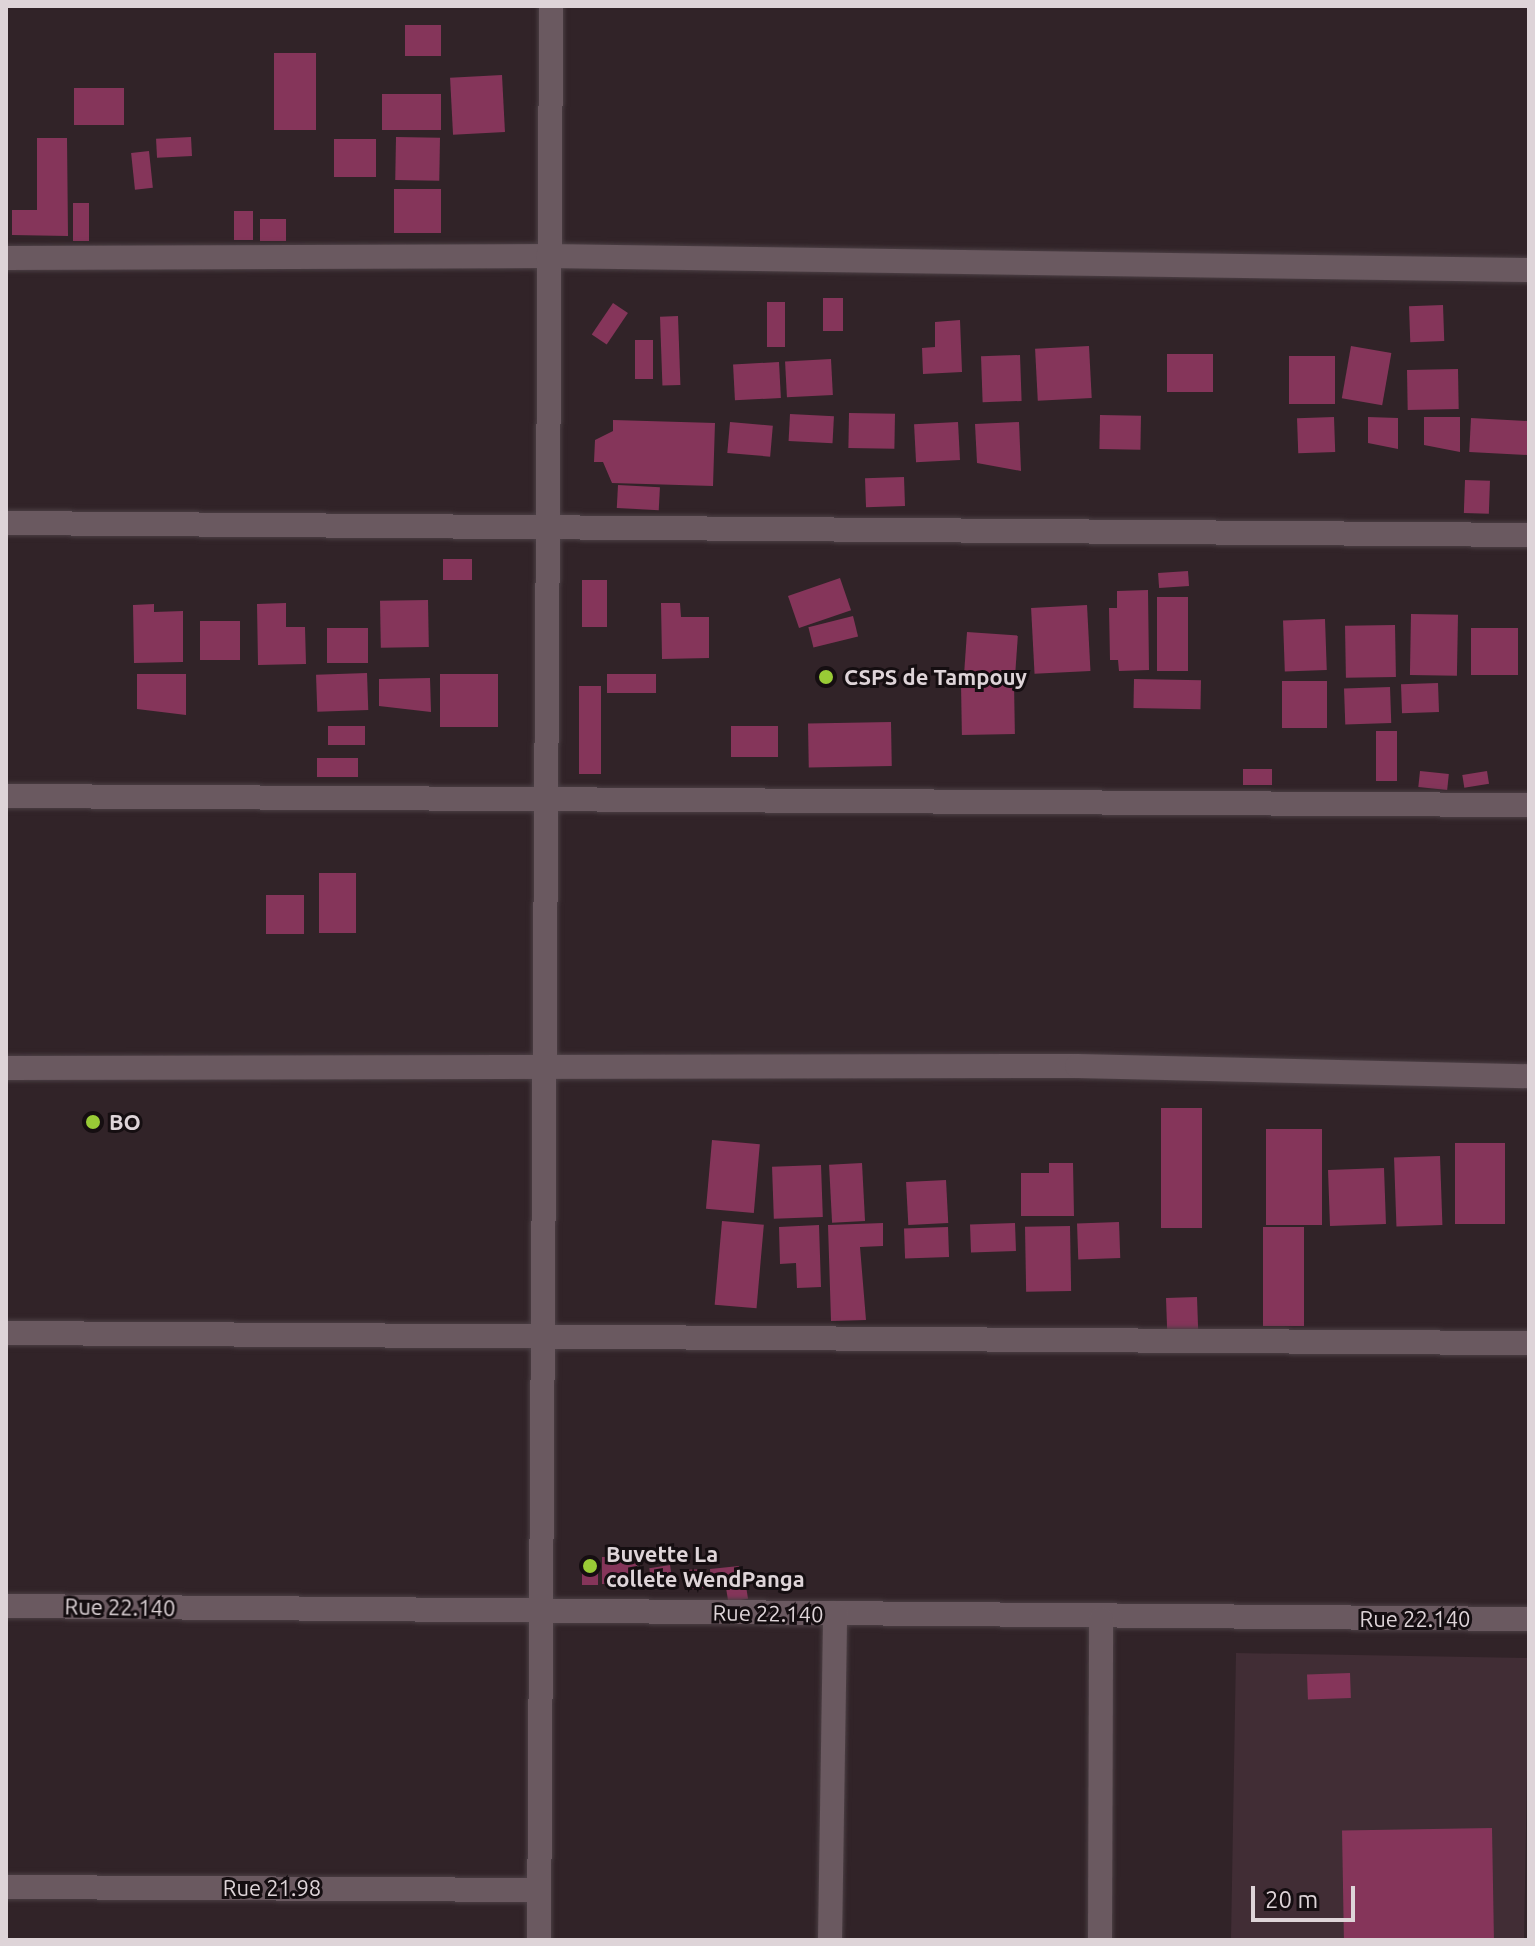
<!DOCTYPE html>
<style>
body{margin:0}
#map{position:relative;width:1535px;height:1946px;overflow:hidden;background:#312328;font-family:Ubuntu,sans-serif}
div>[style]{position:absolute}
.built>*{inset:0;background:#412d35;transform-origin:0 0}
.building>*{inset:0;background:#85355a;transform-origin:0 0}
.roads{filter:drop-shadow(0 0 2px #4c4045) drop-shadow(0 0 2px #4c4045)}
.street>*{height:24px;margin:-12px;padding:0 12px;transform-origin:12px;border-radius:12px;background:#6a5960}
.dots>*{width:22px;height:22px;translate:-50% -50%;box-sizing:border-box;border:4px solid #150e11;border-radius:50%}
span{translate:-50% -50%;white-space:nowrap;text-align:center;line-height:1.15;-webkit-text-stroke:6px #150e11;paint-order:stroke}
.poi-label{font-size:22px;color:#ded4d8;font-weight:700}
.left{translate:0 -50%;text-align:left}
.street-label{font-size:22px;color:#ded4d8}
.frame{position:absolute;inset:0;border:8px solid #ded4d8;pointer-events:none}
.scale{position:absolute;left:1251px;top:1886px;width:104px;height:36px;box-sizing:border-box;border:4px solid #ded4d8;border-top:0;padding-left:10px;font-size:24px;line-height:28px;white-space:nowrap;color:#ded4d8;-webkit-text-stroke:6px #150e11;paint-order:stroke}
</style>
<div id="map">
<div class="built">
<i style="left:1236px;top:1653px;width:293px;height:287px;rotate:1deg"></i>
</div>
<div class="building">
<i style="left:405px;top:25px;width:36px;height:31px"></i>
<i style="left:274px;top:53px;width:42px;height:77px"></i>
<i style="left:502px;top:75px;width:57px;height:52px;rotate:87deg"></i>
<i style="left:124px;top:88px;width:37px;height:50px;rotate:90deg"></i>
<i style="left:382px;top:94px;width:59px;height:36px"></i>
<i style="left:191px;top:137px;width:19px;height:35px;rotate:87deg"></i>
<i style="left:396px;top:137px;width:44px;height:43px;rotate:1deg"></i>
<i style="clip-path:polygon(37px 138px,67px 138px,68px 236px,12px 235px,12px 210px,37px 210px)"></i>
<i style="left:334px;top:139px;width:42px;height:38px"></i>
<i style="left:149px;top:151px;width:37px;height:18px;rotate:84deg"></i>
<i style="left:394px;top:189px;width:47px;height:44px"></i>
<i style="left:73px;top:203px;width:16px;height:38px"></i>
<i style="left:234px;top:211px;width:19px;height:29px"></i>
<i style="left:260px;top:219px;width:26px;height:22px"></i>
<i style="left:823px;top:298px;width:20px;height:33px"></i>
<i style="left:767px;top:302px;width:18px;height:45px"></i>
<i style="left:613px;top:303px;width:18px;height:38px;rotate:34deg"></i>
<i style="left:1443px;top:305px;width:36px;height:34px;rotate:88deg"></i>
<i style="left:678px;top:316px;width:69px;height:18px;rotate:88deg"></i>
<i style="clip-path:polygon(960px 320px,962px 372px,923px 374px,922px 348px,935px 347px,935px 322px)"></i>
<i style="left:635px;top:340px;width:18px;height:39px"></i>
<i style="left:1089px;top:346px;width:52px;height:54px;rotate:87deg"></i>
<i style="left:1351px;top:346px;width:41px;height:53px;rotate:10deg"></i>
<i style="left:1167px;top:354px;width:46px;height:38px"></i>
<i style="left:1020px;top:355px;width:46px;height:39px;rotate:88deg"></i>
<i style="left:1289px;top:356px;width:46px;height:48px"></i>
<i style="left:831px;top:359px;width:36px;height:46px;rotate:87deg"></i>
<i style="left:779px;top:362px;width:36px;height:46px;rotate:87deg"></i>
<i style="left:1458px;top:369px;width:40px;height:51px;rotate:89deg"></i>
<i style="left:849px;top:413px;width:46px;height:35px;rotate:1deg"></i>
<i style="left:790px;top:414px;width:44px;height:27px;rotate:3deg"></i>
<i style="left:1100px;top:415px;width:41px;height:34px;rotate:1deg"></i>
<i style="left:1334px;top:417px;width:35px;height:37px;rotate:88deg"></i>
<i style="clip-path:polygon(1368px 417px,1398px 418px,1398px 449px,1368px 443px)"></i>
<i style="clip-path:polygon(1424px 417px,1460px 417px,1460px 452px,1424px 445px)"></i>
<i style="left:1471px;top:418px;width:58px;height:34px;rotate:3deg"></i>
<i style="clip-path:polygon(613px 420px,715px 423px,713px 486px,612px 483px,603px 462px,594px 462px,595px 440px,613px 431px)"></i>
<i style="left:730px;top:422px;width:43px;height:31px;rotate:5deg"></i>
<i style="left:958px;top:422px;width:38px;height:44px;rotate:87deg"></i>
<i style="clip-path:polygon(1019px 422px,1021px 471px,977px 463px,975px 424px)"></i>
<i style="left:904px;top:477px;width:29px;height:39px;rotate:88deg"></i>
<i style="left:1465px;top:480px;width:25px;height:33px;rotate:2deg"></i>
<i style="left:618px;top:485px;width:42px;height:23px;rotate:3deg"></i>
<i style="left:443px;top:559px;width:29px;height:21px"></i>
<i style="left:1188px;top:571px;width:15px;height:30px;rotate:86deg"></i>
<i style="left:840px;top:578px;width:34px;height:55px;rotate:71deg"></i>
<i style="left:607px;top:580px;width:47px;height:25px;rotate:90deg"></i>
<i style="clip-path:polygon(1148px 590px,1149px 670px,1119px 671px,1118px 660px,1110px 660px,1109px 608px,1117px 608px,1117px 591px)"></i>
<i style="left:1157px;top:597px;width:31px;height:74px"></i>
<i style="left:428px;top:600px;width:47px;height:48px;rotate:89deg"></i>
<i style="clip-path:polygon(286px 603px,286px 627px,305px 627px,306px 664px,258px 665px,257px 604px)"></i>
<i style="clip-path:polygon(661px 603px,680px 603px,681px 617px,709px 617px,709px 658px,662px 659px)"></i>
<i style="clip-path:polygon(154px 604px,154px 612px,183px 611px,183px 662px,134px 663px,133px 605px)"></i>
<i style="left:1087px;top:605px;width:66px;height:56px;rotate:87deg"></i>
<i style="left:1411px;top:614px;width:47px;height:61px;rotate:1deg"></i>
<i style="left:853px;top:616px;width:21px;height:46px;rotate:76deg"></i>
<i style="left:1325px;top:619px;width:51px;height:42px;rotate:88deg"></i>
<i style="left:240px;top:621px;width:39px;height:40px;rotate:90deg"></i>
<i style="left:1395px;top:625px;width:52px;height:50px;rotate:89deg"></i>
<i style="left:368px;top:628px;width:35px;height:41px;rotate:90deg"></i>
<i style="left:1518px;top:628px;width:47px;height:47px;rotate:90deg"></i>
<i style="left:967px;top:632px;width:51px;height:40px;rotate:4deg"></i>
<i style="left:367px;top:673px;width:37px;height:51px;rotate:88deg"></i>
<i style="clip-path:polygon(137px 674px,186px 674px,186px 715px,137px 709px)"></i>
<i style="left:498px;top:674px;width:53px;height:58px;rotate:90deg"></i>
<i style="left:656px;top:674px;width:19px;height:49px;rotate:90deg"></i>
<i style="clip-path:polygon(430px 678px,431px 712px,379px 706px,379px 679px)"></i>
<i style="left:1134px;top:679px;width:67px;height:29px;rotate:1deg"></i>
<i style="left:1282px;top:681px;width:45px;height:47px"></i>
<i style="left:1014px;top:683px;width:51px;height:53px;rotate:89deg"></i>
<i style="left:1438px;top:683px;width:29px;height:37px;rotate:88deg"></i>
<i style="left:601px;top:686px;width:88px;height:22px;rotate:90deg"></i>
<i style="left:1390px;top:687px;width:36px;height:46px;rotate:88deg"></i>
<i style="left:891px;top:722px;width:44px;height:83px;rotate:89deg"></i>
<i style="left:328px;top:726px;width:37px;height:19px"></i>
<i style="left:731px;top:726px;width:47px;height:31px"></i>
<i style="left:1376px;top:731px;width:21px;height:50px"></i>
<i style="left:358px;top:758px;width:19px;height:41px;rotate:90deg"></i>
<i style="left:1243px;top:769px;width:29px;height:16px"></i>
<i style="left:1420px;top:771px;width:29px;height:16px;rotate:6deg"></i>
<i style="left:1487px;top:771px;width:13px;height:25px;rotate:81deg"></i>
<i style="left:319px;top:873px;width:37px;height:60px"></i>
<i style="left:304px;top:895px;width:39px;height:38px;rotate:90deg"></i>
<i style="left:1161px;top:1108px;width:41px;height:120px"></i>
<i style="left:1266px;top:1129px;width:56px;height:96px"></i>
<i style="left:712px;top:1140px;width:48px;height:69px;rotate:5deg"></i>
<i style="left:1505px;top:1143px;width:81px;height:50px;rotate:90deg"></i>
<i style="left:1440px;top:1156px;width:69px;height:46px;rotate:88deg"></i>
<i style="left:862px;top:1163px;width:58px;height:33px;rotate:87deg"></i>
<i style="clip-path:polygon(1049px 1163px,1073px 1163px,1074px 1216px,1021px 1216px,1021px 1173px,1049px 1173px)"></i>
<i style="left:821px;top:1165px;width:52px;height:49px;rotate:88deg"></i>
<i style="left:1384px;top:1168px;width:56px;height:56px;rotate:88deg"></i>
<i style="left:946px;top:1180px;width:43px;height:40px;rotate:87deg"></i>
<i style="left:722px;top:1221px;width:42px;height:84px;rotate:5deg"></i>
<i style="left:1119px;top:1222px;width:36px;height:42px;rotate:88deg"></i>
<i style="clip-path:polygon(883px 1223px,883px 1246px,860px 1247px,866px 1320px,831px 1321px,828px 1225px)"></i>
<i style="left:1015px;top:1223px;width:28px;height:45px;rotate:88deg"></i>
<i style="clip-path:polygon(819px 1225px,821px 1287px,797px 1288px,796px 1263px,780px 1264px,779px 1227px)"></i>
<i style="left:1070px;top:1226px;width:65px;height:45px;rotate:89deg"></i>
<i style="left:948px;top:1227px;width:30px;height:44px;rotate:88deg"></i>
<i style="left:1263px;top:1227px;width:41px;height:99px"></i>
<i style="left:1197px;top:1297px;width:35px;height:31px;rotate:88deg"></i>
<i style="left:602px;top:1557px;width:35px;height:27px"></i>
<i style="left:582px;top:1561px;width:16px;height:24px"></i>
<i style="left:670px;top:1565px;width:19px;height:21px;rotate:81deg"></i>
<i style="clip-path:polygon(739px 1566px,741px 1584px,711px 1583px,710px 1569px)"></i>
<i style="left:704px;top:1569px;width:19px;height:15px;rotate:87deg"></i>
<i style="left:746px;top:1586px;width:13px;height:20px;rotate:81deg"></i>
<i style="left:1350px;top:1673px;width:25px;height:43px;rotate:88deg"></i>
<i style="left:1492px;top:1828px;width:112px;height:150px;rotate:89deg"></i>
</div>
<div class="roads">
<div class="street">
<i style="left:6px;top:258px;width:542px;rotate:-0.21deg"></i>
<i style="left:548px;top:256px;width:981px;rotate:0.82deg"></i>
<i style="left:6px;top:523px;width:1523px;rotate:0.45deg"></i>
<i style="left:6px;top:796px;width:1523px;rotate:0.34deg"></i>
<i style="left:6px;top:1068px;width:1071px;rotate:-0.11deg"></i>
<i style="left:1077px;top:1066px;width:452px;rotate:1.3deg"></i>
<i style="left:6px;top:1333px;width:1523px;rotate:0.38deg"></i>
<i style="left:6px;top:1606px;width:1523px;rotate:0.49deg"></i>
<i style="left:6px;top:1887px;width:533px;rotate:0.32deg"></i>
<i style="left:539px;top:1940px;width:1934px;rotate:-89.64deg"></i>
<i style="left:830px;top:1940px;width:327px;rotate:-89.1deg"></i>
<i style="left:1100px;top:1940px;width:321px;rotate:-89.8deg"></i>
</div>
</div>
<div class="dots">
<i style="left:826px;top:677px;background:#99cb36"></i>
<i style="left:93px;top:1122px;background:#99cb36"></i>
<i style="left:590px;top:1566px;background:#99cb36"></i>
</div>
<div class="poi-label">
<span class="left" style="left:844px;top:677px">CSPS de Tampouy</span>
<span class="left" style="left:109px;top:1122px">BO</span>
<span class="left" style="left:606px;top:1566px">Buvette La<br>collete WendPanga</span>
</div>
<div class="street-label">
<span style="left:120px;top:1607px;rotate:1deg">Rue 22.140</span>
<span style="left:768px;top:1613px;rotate:1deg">Rue 22.140</span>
<span style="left:1415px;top:1619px">Rue 22.140</span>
<span style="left:272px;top:1888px">Rue 21.98</span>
</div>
<div class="frame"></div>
<div class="scale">20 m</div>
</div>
